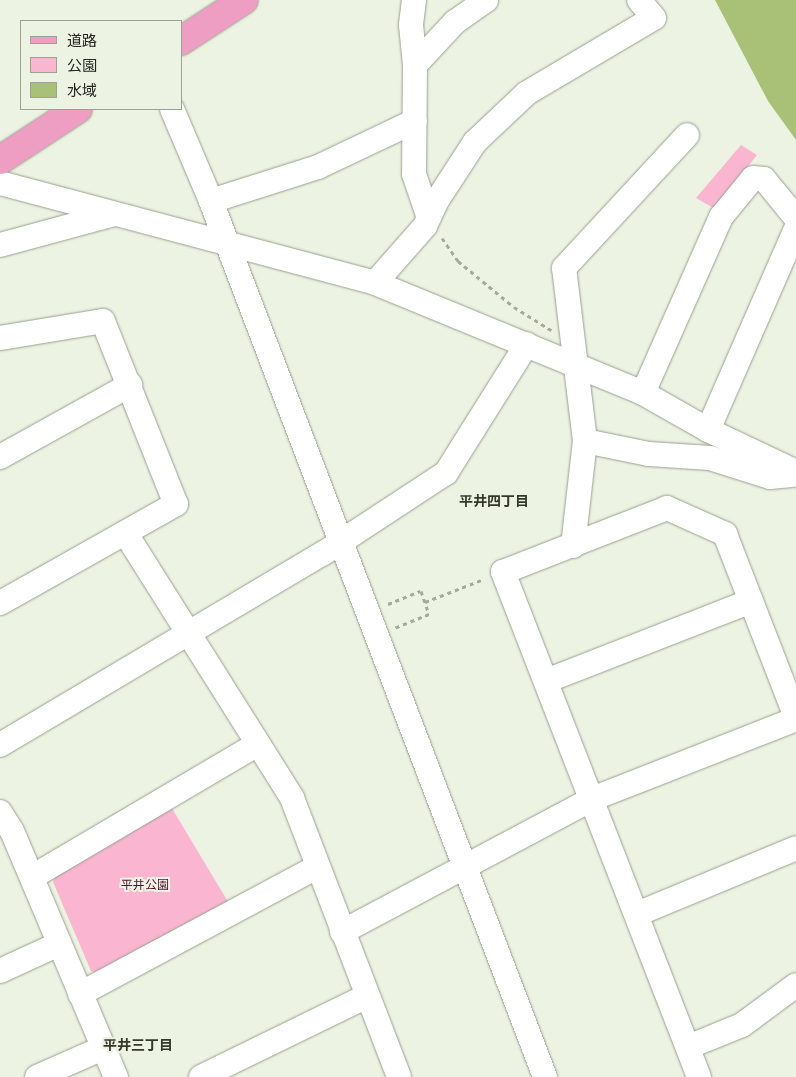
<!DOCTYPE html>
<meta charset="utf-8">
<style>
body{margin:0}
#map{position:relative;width:796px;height:1077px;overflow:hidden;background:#edf3e2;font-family:Helvetica,"Noto Sans JP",sans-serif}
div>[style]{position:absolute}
.green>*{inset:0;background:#fab6d0}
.water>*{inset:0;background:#a8c177}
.path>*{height:3px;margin-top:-1.5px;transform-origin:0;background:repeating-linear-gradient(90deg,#a5aa9d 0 4px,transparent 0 8px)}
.roads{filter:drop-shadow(0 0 1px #999f8f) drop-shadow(0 0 1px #999f8f)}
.minor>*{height:24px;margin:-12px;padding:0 12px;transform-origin:12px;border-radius:12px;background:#fff}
.major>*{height:28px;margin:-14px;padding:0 14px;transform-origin:14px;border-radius:14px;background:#ef9ec3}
span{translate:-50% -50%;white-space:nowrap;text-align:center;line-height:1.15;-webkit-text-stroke:4px #edf3e2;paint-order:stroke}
.park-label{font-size:12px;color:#540f32}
.neighbourhood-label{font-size:14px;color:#33382b;font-weight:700}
.legend{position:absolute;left:20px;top:20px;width:162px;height:90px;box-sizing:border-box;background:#edf3e2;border:1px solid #9da194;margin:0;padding:6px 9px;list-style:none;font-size:15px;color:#242620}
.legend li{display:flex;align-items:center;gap:10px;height:25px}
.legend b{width:25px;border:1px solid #9da194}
</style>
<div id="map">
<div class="green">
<i style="clip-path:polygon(741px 145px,757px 155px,715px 209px,696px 198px)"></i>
<i style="clip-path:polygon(170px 805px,230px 905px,99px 973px,91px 971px,53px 882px,56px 874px)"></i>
</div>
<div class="water">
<i style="clip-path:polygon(715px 0,796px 0,796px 140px,768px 101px)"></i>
</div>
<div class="path">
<i style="left:442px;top:238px;width:28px;rotate:55deg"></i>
<i style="left:458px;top:261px;width:72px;rotate:39.4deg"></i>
<i style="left:514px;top:307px;width:44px;rotate:31.9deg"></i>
<i style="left:425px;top:602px;width:63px;rotate:-21.3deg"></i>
<i style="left:388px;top:604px;width:35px;rotate:-22deg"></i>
<i style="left:421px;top:591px;width:24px;rotate:71deg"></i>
<i style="left:429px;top:614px;width:37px;rotate:158deg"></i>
</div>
<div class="roads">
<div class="minor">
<i style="left:414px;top:0;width:25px;rotate:97deg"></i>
<i style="left:411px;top:25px;width:40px;rotate:84.3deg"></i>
<i style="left:415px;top:65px;width:109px;rotate:90.5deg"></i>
<i style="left:414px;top:174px;width:46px;rotate:71.2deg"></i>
<i style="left:415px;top:65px;width:59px;rotate:-47.1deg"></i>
<i style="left:455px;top:22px;width:38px;rotate:-35deg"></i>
<i style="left:172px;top:109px;width:100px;rotate:67deg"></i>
<i style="left:211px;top:201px;width:938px;rotate:69.13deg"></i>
<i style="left:0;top:183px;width:388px;rotate:14.9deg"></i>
<i style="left:375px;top:283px;width:290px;rotate:22.3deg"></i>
<i style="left:643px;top:393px;width:75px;rotate:29.6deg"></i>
<i style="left:708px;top:430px;width:98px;rotate:25.5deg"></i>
<i style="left:211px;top:201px;width:112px;rotate:-17.6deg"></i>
<i style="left:318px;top:167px;width:107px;rotate:-25.4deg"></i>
<i style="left:0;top:245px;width:118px;rotate:-15.2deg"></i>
<i style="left:375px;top:283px;width:76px;rotate:-48.7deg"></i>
<i style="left:425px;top:226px;width:26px;rotate:-65deg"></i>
<i style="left:436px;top:202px;width:72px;rotate:-57deg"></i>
<i style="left:475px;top:142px;width:71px;rotate:-43.3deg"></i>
<i style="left:527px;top:93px;width:147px;rotate:-30.6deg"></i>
<i style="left:654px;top:18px;width:23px;rotate:-130deg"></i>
<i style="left:0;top:338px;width:104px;rotate:-9.4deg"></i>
<i style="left:103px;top:321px;width:197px;rotate:68.3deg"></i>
<i style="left:176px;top:504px;width:202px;rotate:150.6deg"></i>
<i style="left:643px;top:393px;width:193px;rotate:-66.1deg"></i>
<i style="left:721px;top:217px;width:50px;rotate:-50.6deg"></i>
<i style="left:753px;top:178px;width:11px;rotate:5deg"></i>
<i style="left:764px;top:179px;width:50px;rotate:50.6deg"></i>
<i style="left:708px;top:430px;width:219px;rotate:-66.4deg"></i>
<i style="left:585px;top:441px;width:65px;rotate:11.5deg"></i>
<i style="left:649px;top:454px;width:61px;rotate:3.8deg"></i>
<i style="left:710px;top:458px;width:63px;rotate:17.6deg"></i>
<i style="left:770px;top:477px;width:24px;rotate:-5deg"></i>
<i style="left:0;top:457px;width:149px;rotate:-29deg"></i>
<i style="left:126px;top:534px;width:312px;rotate:57.8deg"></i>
<i style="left:292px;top:798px;width:299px;rotate:69deg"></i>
<i style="left:573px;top:546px;width:106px;rotate:-83.5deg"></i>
<i style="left:585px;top:441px;width:174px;rotate:-96.9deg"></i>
<i style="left:564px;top:268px;width:181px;rotate:-47.2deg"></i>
<i style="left:546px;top:681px;width:220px;rotate:-21.3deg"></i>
<i style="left:0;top:745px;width:377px;rotate:-30.7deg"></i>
<i style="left:324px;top:553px;width:146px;rotate:-33.3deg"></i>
<i style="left:446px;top:473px;width:152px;rotate:-57.9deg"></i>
<i style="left:0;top:812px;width:22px;rotate:58deg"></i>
<i style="left:12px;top:831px;width:267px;rotate:67.1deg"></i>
<i style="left:32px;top:877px;width:262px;rotate:-30.5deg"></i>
<i style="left:637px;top:914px;width:172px;rotate:-22.5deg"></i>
<i style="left:342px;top:932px;width:283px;rotate:-28deg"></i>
<i style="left:592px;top:799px;width:219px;rotate:-21.4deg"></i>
<i style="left:0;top:971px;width:65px;rotate:-24.6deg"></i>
<i style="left:80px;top:994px;width:269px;rotate:-28.2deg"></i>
<i style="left:688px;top:1047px;width:58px;rotate:-22.2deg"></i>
<i style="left:742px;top:1025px;width:67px;rotate:-36.5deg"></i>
<i style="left:37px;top:1077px;width:72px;rotate:-23.7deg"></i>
<i style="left:201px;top:1077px;width:185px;rotate:-26deg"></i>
<i style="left:699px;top:1077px;width:542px;rotate:-111.21deg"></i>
<i style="left:503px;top:572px;width:176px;rotate:-21.3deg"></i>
<i style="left:667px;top:508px;width:64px;rotate:24.1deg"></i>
<i style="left:725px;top:534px;width:196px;rotate:68.8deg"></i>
</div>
<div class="major">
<i style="left:181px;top:41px;width:75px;rotate:-33.1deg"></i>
<i style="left:0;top:160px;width:93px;rotate:-33.2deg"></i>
</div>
</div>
<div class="park-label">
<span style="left:145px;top:886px">平井公園</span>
</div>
<div class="neighbourhood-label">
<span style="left:494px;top:501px">平井四丁目</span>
<span style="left:138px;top:1045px">平井三丁目</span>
</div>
<ul class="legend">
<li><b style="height:6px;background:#ef9ec3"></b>道路</li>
<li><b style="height:14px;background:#fab6d0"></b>公園</li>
<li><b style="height:14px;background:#a8c177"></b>水域</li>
</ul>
</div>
